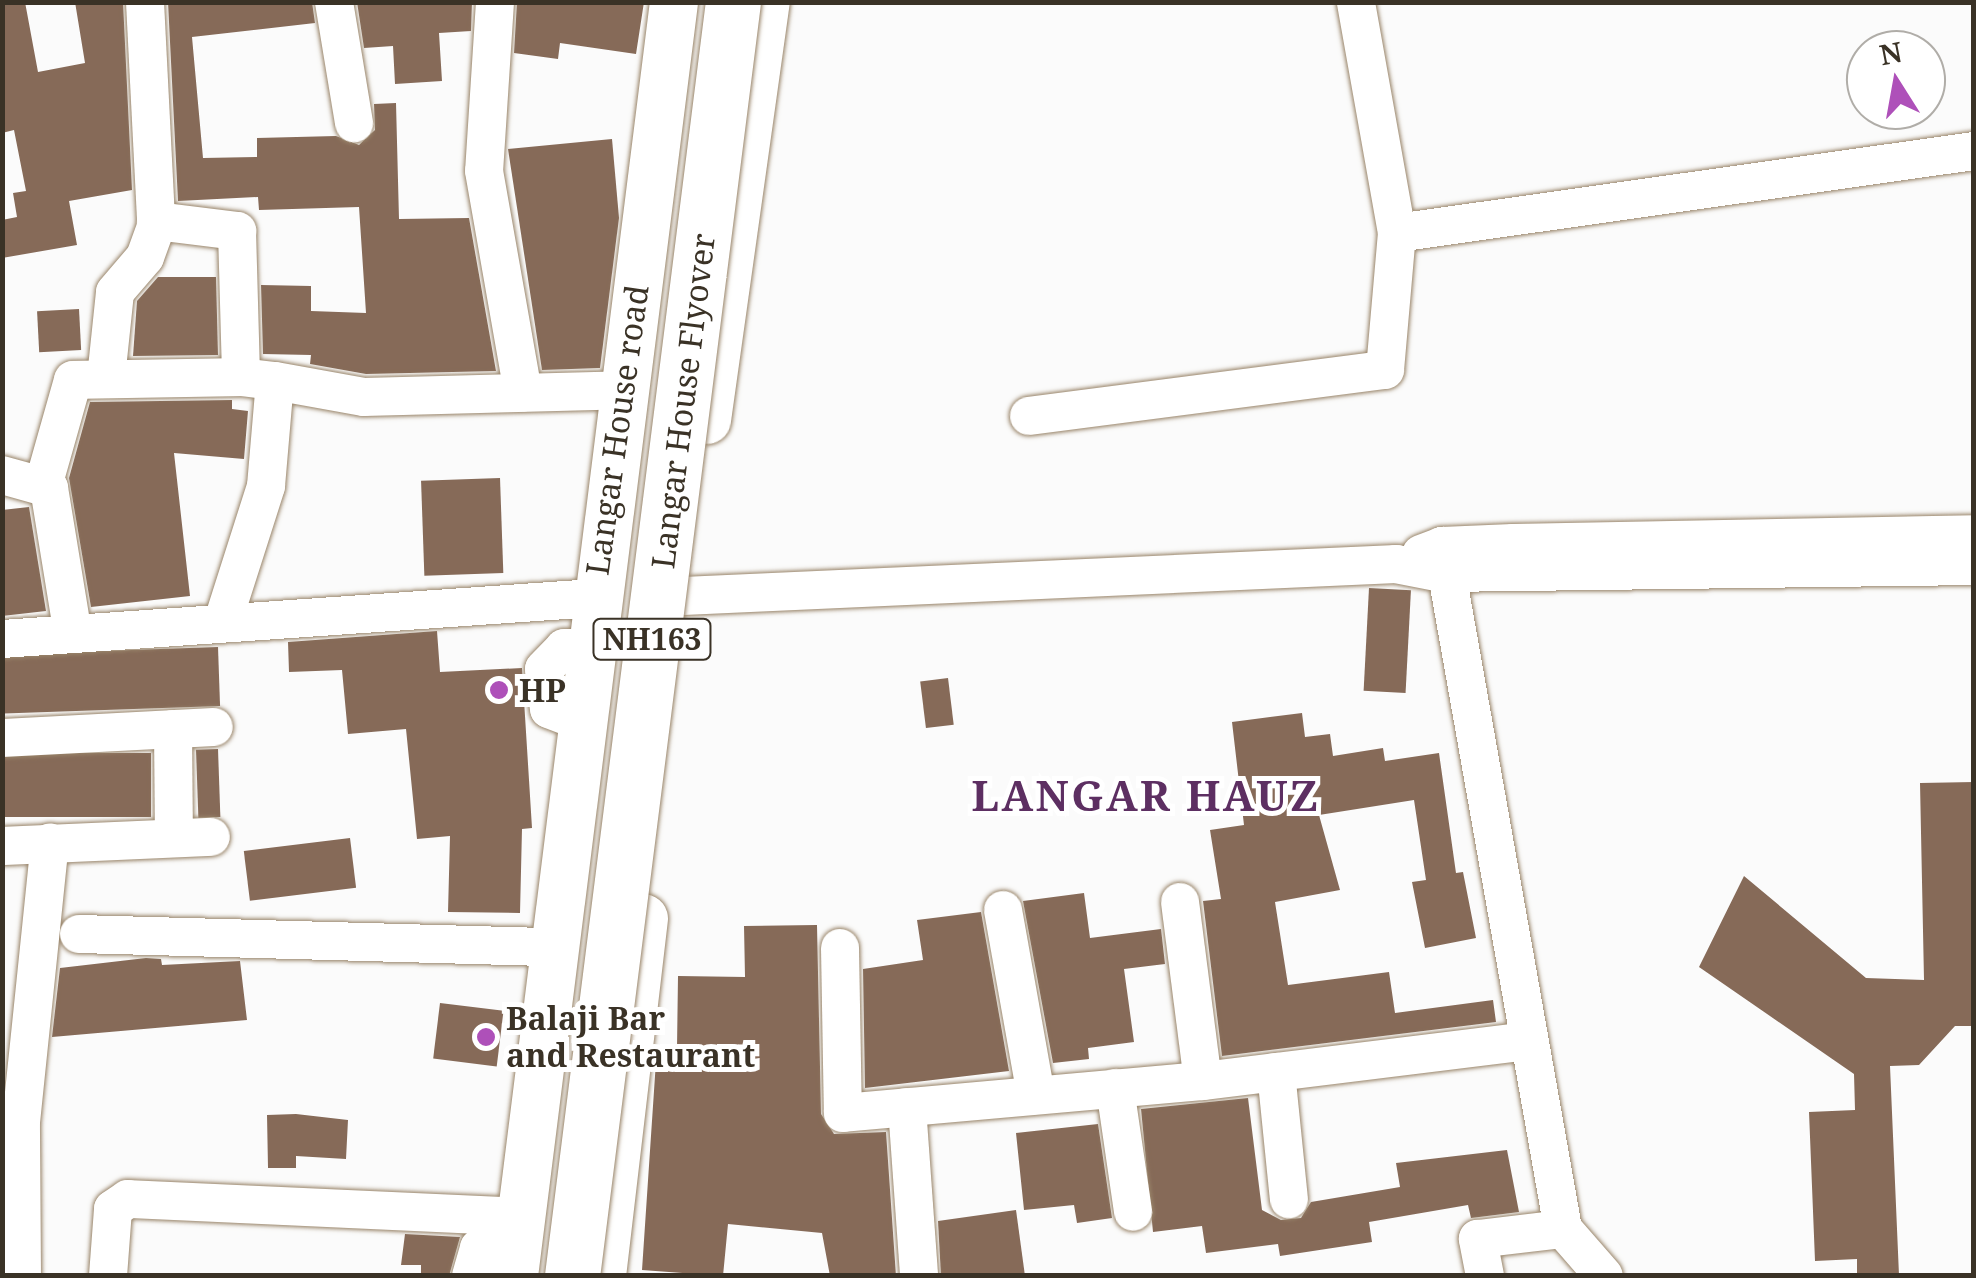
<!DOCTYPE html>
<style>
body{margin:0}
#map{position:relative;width:1976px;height:1278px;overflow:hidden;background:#fbfbfb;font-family:"Noto Serif",serif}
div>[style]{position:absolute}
.building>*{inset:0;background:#866a58;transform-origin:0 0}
.roads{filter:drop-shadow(0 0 2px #99856a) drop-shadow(0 0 2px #99856a)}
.minor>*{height:38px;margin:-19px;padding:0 19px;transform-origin:19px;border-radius:19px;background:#fff}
.major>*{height:48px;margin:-24px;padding:0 24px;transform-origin:24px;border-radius:24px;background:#fff}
.bridges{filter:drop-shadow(0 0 2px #99856a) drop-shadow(0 0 2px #99856a)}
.highway-bridge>*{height:55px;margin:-27.5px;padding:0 27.5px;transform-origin:27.5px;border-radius:27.5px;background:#fff}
.dots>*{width:28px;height:28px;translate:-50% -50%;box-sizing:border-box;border:5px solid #fff;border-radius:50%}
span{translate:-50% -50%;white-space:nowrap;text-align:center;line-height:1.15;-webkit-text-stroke:10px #fff;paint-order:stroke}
.shield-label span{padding:2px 8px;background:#fff;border:2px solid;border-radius:8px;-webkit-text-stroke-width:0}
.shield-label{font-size:30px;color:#3a3226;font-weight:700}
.street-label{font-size:32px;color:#3a3226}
.poi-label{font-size:32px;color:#3a3226;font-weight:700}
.left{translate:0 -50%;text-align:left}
.district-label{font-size:42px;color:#5d2f62;font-weight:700;letter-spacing:2.5px}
.frame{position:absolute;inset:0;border:5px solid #3a3226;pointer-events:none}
.north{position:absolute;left:1846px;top:30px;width:100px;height:100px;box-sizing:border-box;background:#fff;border:2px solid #b0ada8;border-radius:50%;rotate:349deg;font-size:28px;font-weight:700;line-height:40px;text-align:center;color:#3a3226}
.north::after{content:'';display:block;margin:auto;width:35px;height:45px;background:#ae50b9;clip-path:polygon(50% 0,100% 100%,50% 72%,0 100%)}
</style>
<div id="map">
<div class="building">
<i style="clip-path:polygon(2px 2px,25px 2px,38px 72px,85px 63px,75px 2px,123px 2px,132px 190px,69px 201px,77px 245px,2px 258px,2px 220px,17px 217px,13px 193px,26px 191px,14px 130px,2px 133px)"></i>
<i style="clip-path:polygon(168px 2px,312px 2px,315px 23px,192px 37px,203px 158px,257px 157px,257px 138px,336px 136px,359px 145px,375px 130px,374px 104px,396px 103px,399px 219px,469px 218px,496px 371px,366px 374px,310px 364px,311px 355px,263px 354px,261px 285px,311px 286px,311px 311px,366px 313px,359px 207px,259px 210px,258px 197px,178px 201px)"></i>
<i style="clip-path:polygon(357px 2px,472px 2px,471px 31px,439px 33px,442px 81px,395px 84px,393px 46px,364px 48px)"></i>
<i style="clip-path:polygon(517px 2px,644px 2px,636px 54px,560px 43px,558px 59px,514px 53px)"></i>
<i style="clip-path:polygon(612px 139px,619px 218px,600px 368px,542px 370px,508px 149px)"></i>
<i style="clip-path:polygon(158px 277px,216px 277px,218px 355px,133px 356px,137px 301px)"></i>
<i style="left:79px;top:309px;width:41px;height:42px;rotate:87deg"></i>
<i style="clip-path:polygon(232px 400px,232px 409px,248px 411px,244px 459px,174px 453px,190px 596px,91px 607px,69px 478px,90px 402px)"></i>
<i style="left:500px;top:478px;width:95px;height:79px;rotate:88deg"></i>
<i style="clip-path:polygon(29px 507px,46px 611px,2px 616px,2px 510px)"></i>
<i style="left:1369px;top:588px;width:42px;height:103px;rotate:3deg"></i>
<i style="clip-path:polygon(437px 631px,440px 672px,522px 668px,532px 828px,522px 829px,520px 913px,448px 912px,450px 836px,417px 839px,406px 729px,348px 734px,342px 670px,289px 672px,288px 642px)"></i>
<i style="left:218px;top:647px;width:59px;height:216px;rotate:88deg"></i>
<i style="left:948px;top:678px;width:47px;height:28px;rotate:83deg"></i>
<i style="clip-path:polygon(1302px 713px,1305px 737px,1330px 734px,1333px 756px,1383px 748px,1385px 761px,1439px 753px,1456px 873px,1463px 872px,1476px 938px,1425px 948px,1412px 882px,1426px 880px,1414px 800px,1319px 815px,1340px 890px,1275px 902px,1288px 985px,1389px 972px,1395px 1013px,1493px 1000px,1496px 1022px,1222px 1056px,1203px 901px,1221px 899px,1210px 830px,1244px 825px,1232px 722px)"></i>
<i style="left:218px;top:749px;width:68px;height:22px;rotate:88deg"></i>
<i style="left:151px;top:753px;width:64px;height:149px;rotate:90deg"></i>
<i style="clip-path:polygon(1974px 782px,1974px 1026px,1955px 1026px,1919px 1065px,1890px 1066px,1899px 1275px,1857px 1276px,1857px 1259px,1815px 1261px,1809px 1112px,1855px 1110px,1854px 1074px,1699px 967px,1744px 876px,1866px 978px,1924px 980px,1920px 783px)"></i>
<i style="left:350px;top:838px;width:50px;height:107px;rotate:83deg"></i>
<i style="clip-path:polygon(1084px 893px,1090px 938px,1161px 929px,1165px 964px,1124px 969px,1134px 1042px,1088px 1048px,1089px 1059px,1053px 1063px,1023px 901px)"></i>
<i style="clip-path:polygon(981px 912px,1009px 1071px,865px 1088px,863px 969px,923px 960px,917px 920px)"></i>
<i style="clip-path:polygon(817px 925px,821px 1114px,834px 1134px,886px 1132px,896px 1276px,830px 1276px,822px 1233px,728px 1224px,723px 1276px,642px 1270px,657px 1046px,677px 1048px,678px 976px,745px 977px,744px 926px)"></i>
<i style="clip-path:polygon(146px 958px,161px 959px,162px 965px,240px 961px,247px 1020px,52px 1037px,60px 968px)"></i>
<i style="left:440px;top:1003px;width:64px;height:56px;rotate:7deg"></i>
<i style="clip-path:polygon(1248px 1098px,1262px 1210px,1281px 1220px,1301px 1218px,1311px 1202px,1400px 1187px,1396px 1163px,1507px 1150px,1519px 1212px,1471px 1218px,1468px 1205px,1369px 1222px,1372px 1242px,1280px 1256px,1278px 1244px,1206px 1253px,1202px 1226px,1153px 1232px,1141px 1109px)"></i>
<i style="clip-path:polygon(296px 1114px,348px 1120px,346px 1159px,296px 1156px,296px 1168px,268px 1168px,267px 1115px)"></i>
<i style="clip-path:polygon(1098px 1124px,1112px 1218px,1077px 1223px,1074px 1205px,1024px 1210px,1016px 1133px)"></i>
<i style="clip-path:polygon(1016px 1210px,1025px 1276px,941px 1276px,938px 1221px)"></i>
<i style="clip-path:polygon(405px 1234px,460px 1237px,449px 1276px,421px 1276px,421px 1265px,401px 1265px)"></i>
</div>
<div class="roads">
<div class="minor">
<i style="left:145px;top:2px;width:219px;rotate:87.1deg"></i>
<i style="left:156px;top:221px;width:82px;rotate:7deg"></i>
<i style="left:237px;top:231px;width:146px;rotate:88.4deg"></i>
<i style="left:241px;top:377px;width:34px;rotate:7deg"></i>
<i style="left:334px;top:2px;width:123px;rotate:80.6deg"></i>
<i style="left:495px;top:2px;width:169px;rotate:93.7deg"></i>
<i style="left:484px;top:171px;width:225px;rotate:80deg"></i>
<i style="left:1397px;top:233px;width:583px;rotate:-8.09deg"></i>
<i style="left:106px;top:378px;width:86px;rotate:-84deg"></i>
<i style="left:115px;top:292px;width:46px;rotate:-49.4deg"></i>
<i style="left:145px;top:257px;width:35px;rotate:-70deg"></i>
<i style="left:1029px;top:416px;width:359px;rotate:-7.4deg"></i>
<i style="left:1385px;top:370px;width:138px;rotate:-85deg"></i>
<i style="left:1397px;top:233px;width:235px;rotate:-100.1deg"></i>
<i style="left:2px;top:475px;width:49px;rotate:15.5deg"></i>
<i style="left:49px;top:488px;width:148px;rotate:80.7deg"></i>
<i style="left:43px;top:486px;width:110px;rotate:-74.2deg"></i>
<i style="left:73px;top:380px;width:168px;rotate:-1deg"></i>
<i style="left:1442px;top:546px;width:694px;rotate:79.95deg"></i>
<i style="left:1563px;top:1229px;width:62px;rotate:48.9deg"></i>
<i style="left:1421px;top:554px;width:22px;rotate:-21deg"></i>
<i style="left:1442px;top:546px;width:71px;rotate:-2.4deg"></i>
<i style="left:1513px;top:543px;width:461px;rotate:-1.1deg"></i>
<i style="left:683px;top:596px;width:714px;rotate:-2.57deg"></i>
<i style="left:1396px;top:564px;width:47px;rotate:11.1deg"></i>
<i style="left:1442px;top:573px;width:532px;rotate:-0.75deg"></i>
<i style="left:223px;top:621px;width:142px;rotate:-72.3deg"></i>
<i style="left:266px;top:486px;width:105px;rotate:-85.1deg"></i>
<i style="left:275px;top:381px;width:90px;rotate:10.2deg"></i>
<i style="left:364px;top:397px;width:260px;rotate:-1.5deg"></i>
<i style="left:2px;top:639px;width:593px;rotate:-3.96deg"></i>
<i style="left:580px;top:721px;width:33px;rotate:-159deg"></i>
<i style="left:549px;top:709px;width:40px;rotate:-97.1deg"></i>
<i style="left:544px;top:669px;width:29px;rotate:-46deg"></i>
<i style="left:564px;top:648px;width:24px"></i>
<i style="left:173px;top:729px;width:109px;rotate:89.5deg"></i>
<i style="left:2px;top:738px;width:212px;rotate:-3deg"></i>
<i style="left:2px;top:846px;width:209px;rotate:-2.5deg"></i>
<i style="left:1180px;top:902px;width:180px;rotate:82.7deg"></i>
<i style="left:1003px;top:910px;width:188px;rotate:79.9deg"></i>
<i style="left:79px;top:934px;width:476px;rotate:1.6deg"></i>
<i style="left:840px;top:948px;width:165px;rotate:89deg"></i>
<i style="left:843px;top:1113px;width:361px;rotate:-5.1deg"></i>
<i style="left:1203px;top:1081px;width:326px;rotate:-7deg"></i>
<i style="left:1276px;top:1072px;width:128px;rotate:84.2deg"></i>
<i style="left:1115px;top:1088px;width:125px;rotate:81.7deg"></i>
<i style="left:907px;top:1107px;width:169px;rotate:85.9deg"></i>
<i style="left:22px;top:1276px;width:154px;rotate:-90.4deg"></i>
<i style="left:21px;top:1122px;width:281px;rotate:-84.1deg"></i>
<i style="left:108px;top:1276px;width:67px;rotate:-85.7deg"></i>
<i style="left:113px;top:1209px;width:18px;rotate:-34deg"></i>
<i style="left:128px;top:1199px;width:394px;rotate:2.6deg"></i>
<i style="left:471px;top:1276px;width:29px;rotate:-74deg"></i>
<i style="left:479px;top:1248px;width:41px;rotate:-15.4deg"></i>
<i style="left:1485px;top:1276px;width:38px;rotate:-101deg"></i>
<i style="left:1478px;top:1239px;width:86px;rotate:-6.7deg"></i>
</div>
<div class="major">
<i style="left:707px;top:420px;width:422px;rotate:-82deg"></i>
<i style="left:514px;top:1276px;width:1284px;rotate:-82.84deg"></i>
<i style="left:602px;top:1276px;width:360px;rotate:-83.3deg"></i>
</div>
</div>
<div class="bridges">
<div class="highway-bridge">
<i style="left:572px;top:1276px;width:1284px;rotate:-82.8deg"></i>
</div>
</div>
<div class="dots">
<i style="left:499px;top:690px;background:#ae50b9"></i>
<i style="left:486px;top:1037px;background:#ae50b9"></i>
</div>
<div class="shield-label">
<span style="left:652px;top:639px">NH163</span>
</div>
<div class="street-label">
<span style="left:683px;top:401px;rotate:-83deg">Langar House Flyover</span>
<span style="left:617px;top:430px;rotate:-82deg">Langar House road</span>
</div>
<div class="poi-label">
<span class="left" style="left:519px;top:690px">HP</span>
<span class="left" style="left:506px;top:1037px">Balaji Bar<br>and Restaurant</span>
</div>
<div class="district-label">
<span style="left:1146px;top:795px">LANGAR HAUZ</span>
</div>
<div class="frame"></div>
<div class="north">N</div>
</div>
